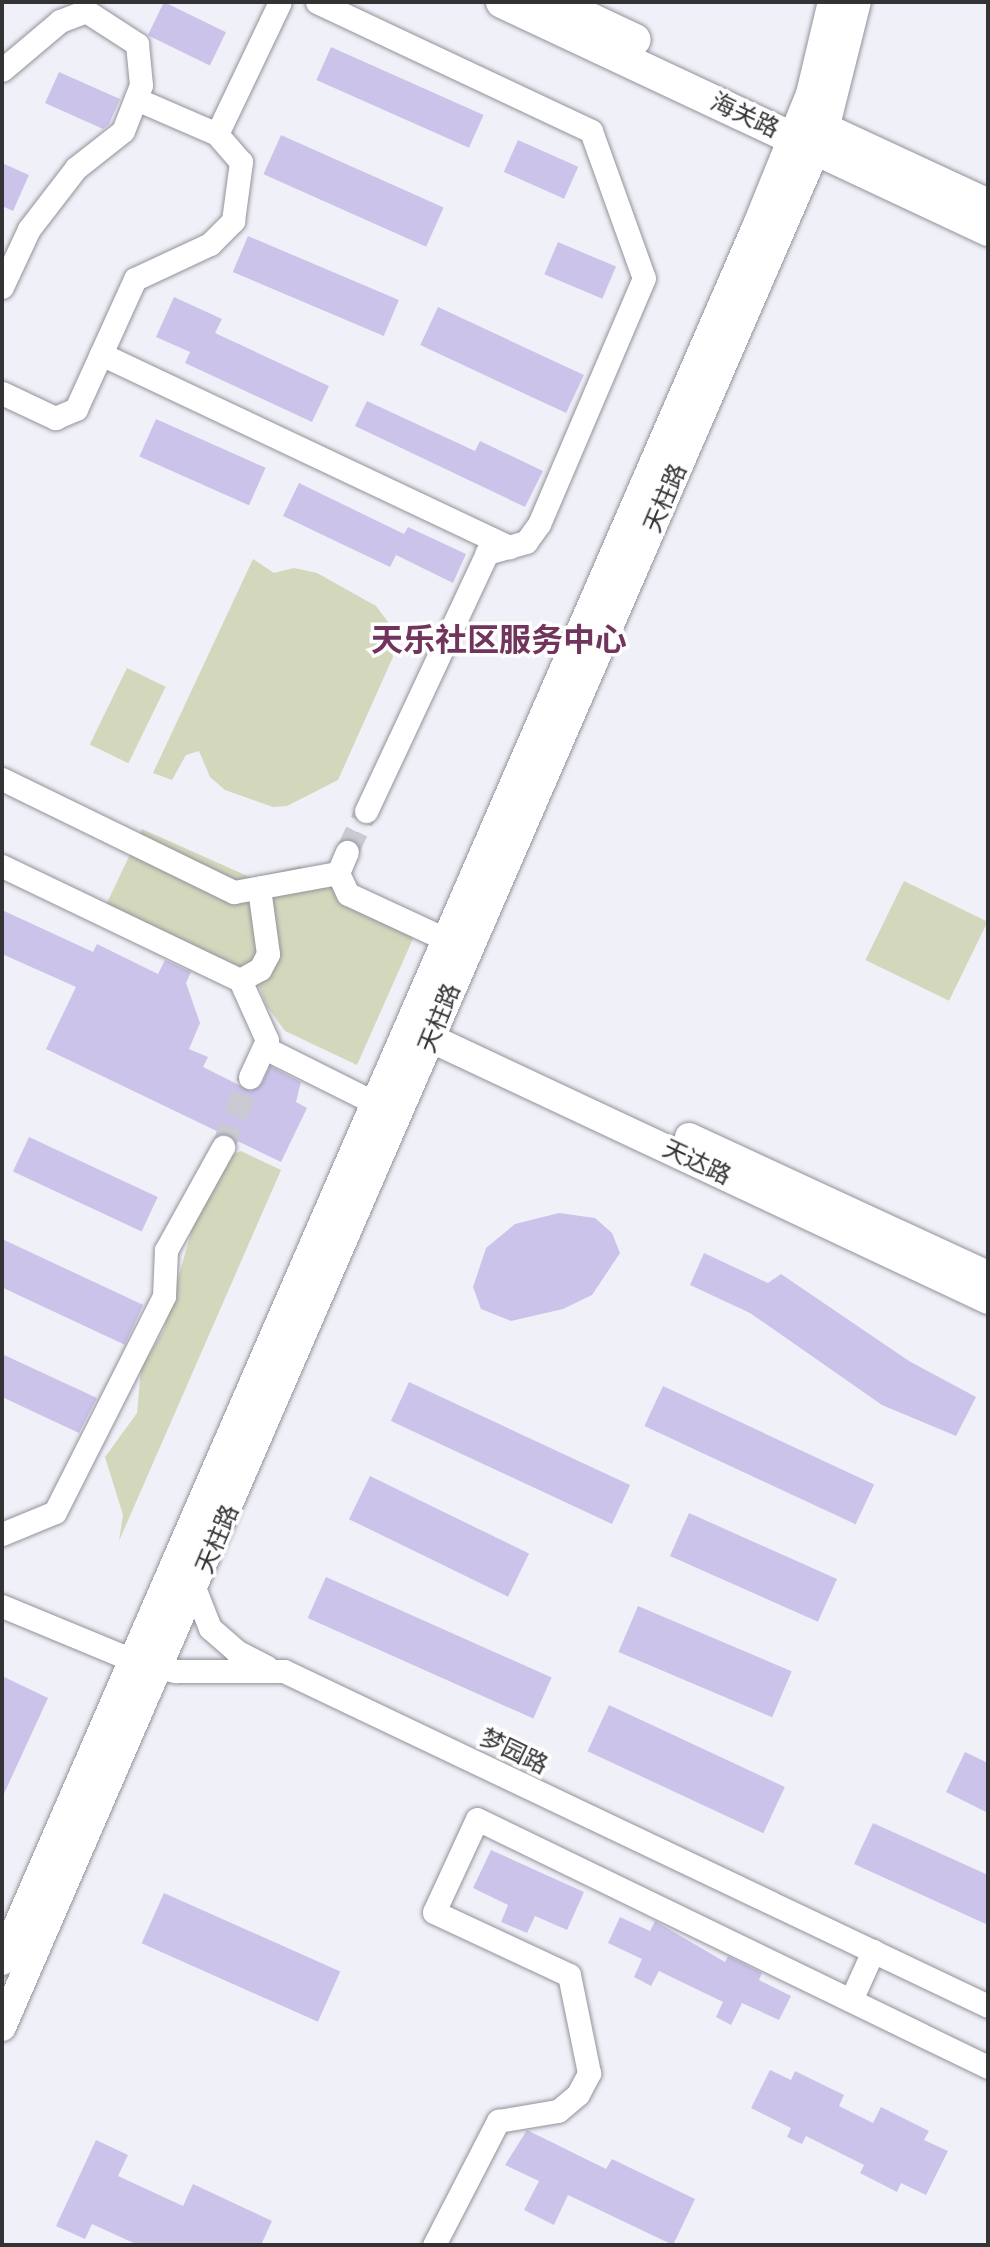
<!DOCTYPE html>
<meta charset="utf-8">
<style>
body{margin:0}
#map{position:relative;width:990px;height:2247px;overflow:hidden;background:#f0f0f9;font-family:"PT Sans","Noto Sans SC",sans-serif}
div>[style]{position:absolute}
.green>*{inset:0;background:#d3d7bc;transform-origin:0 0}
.building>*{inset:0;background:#ccc3eb;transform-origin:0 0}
.minor-tunnel>*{height:23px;margin-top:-11.5px;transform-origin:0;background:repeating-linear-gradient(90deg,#cacad2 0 23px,transparent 0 34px)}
.roads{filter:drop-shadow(0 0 2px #92929a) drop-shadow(0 0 2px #92929a)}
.minor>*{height:23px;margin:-11.5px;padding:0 11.5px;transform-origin:11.5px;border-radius:11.5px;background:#fff}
.tertiary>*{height:28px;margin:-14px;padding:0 14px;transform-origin:14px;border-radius:14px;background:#fff}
.secondary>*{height:32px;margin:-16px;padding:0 16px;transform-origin:16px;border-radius:16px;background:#fff}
span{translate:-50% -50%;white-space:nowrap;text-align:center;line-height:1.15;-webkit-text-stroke:7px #fefefe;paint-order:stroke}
.street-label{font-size:24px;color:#333336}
.district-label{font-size:32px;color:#71355d;font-weight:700}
.frame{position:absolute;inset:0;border:4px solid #333336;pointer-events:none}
</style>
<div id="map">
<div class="green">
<i style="clip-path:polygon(253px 559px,274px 573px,294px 568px,317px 573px,376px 606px,388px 622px,393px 657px,338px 780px,287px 806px,273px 807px,225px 790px,210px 777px,199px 751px,186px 755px,172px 780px,153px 773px)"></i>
<i style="left:127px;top:668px;width:43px;height:85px;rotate:26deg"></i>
<i style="clip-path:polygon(142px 829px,252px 878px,300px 866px,399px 913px,416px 932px,357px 1065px,285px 1031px,266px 1005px,257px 980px,105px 907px)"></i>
<i style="left:904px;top:881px;width:93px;height:88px;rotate:26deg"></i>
<i style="clip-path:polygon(241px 1151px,281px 1170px,119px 1541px,123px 1515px,105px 1457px,137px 1413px,141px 1369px,164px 1329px,192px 1229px,225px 1158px)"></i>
</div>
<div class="building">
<i style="left:164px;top:2px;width:69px;height:37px;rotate:26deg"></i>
<i style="left:331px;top:47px;width:167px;height:36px;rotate:24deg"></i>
<i style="clip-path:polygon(59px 72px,120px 99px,109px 124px,103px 129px,45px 103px)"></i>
<i style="left:281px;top:135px;width:178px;height:43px;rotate:24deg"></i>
<i style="left:518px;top:140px;width:66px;height:35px;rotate:24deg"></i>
<i style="clip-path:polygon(2px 163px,29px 175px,13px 211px,2px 206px)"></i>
<i style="left:248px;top:236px;width:164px;height:39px;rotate:23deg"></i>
<i style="left:558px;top:242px;width:63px;height:35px;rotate:23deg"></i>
<i style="clip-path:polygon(174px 297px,222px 319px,215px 333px,329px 386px,312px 422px,185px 363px,190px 352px,156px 337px)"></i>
<i style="left:438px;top:307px;width:161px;height:42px;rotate:25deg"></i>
<i style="clip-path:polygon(367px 401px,475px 451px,480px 441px,543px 471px,525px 507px,355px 426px)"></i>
<i style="left:156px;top:419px;width:120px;height:41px;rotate:24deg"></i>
<i style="clip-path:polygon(299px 483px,404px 534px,408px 527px,466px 554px,453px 583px,396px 555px,390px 567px,283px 516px)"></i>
<i style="clip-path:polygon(2px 910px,93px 952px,97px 944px,158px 974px,165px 960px,191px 972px,186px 983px,200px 1023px,189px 1049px,208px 1057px,203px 1067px,251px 1091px,262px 1083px,270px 1066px,301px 1082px,296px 1102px,307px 1108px,281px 1162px,46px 1049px,76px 987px,2px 954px)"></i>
<i style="left:29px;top:1137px;width:142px;height:38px;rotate:25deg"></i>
<i style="clip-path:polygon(559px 1213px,595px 1218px,612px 1233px,620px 1253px,592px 1295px,563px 1309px,511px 1321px,481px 1309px,473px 1287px,486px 1248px,515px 1224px)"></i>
<i style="left:2px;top:1239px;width:156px;height:44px;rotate:25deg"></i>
<i style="clip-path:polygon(704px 1253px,768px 1283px,781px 1274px,909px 1361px,976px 1397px,956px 1436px,882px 1405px,750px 1313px,690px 1285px)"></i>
<i style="clip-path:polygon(2px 1354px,97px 1398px,79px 1433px,2px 1397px)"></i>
<i style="left:409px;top:1382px;width:244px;height:43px;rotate:25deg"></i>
<i style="left:663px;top:1386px;width:233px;height:44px;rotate:25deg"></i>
<i style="left:370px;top:1476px;width:177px;height:48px;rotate:26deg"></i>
<i style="left:689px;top:1513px;width:162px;height:47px;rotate:24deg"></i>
<i style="left:326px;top:1577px;width:247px;height:45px;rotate:24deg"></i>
<i style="left:638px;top:1606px;width:167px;height:50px;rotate:23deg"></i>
<i style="clip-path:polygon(2px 1676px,48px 1698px,2px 1798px)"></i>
<i style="left:609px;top:1705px;width:194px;height:51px;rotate:25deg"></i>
<i style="clip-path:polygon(965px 1752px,988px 1763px,988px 1813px,946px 1792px)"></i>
<i style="clip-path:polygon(873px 1823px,988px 1875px,988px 1925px,854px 1864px)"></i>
<i style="clip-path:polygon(491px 1850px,584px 1892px,567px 1930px,535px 1916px,527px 1933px,501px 1922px,508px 1905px,473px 1888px)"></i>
<i style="left:164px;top:1893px;width:193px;height:55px;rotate:24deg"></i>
<i style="clip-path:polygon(620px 1917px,650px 1931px,655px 1921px,725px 1962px,728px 1956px,762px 1973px,759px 1980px,791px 1996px,779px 2020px,742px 2003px,731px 2025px,716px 2017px,723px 2002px,659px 1971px,651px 1986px,634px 1977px,642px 1959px,608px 1943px)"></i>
<i style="clip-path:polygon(770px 2070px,791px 2080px,795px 2071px,844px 2095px,839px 2106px,873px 2123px,881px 2107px,929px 2131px,924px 2140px,948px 2151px,926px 2195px,901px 2183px,897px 2192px,860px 2173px,864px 2165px,806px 2136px,802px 2144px,787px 2137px,791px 2128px,751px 2108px)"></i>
<i style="clip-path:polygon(527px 2130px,606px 2169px,612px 2159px,695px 2199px,673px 2245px,568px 2195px,554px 2225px,524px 2210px,539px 2181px,505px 2165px)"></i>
<i style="clip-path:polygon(96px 2140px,128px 2155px,118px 2176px,183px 2206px,193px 2184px,272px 2221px,261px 2245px,138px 2245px,92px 2224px,85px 2239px,56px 2226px)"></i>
</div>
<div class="minor-tunnel">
<i style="left:347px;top:852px;width:45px;rotate:-65.1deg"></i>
<i style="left:223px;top:1147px;width:75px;rotate:-68.9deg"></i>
</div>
<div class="roads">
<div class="minor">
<i style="left:317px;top:2px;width:303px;rotate:25.2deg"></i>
<i style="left:591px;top:131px;width:156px;rotate:70.2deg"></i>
<i style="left:644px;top:278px;width:267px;rotate:113.1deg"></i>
<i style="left:539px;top:524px;width:22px;rotate:126deg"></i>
<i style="left:526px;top:542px;width:41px;rotate:164.2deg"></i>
<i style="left:487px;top:553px;width:285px;rotate:115.1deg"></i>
<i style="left:2px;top:70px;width:76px;rotate:-40.2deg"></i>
<i style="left:60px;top:21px;width:28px;rotate:-21deg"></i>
<i style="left:86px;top:11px;width:61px;rotate:32.9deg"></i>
<i style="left:137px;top:44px;width:41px;rotate:84.4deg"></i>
<i style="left:141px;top:85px;width:49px;rotate:111.4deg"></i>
<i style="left:123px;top:131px;width:60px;rotate:141.8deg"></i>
<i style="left:76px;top:168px;width:77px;rotate:127.6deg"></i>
<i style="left:29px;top:229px;width:64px;rotate:115deg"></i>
<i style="left:217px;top:134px;width:146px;rotate:-64.5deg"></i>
<i style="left:101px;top:354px;width:452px;rotate:25.3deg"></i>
<i style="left:2px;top:393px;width:59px;rotate:25.3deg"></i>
<i style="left:55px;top:418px;width:23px;rotate:-23deg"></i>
<i style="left:76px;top:409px;width:143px;rotate:-65.6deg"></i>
<i style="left:135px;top:279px;width:83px;rotate:-25deg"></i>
<i style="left:210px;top:244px;width:33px;rotate:-45deg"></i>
<i style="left:233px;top:221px;width:60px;rotate:-82.3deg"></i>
<i style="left:241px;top:162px;width:37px;rotate:-131deg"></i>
<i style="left:217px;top:134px;width:88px;rotate:-156.6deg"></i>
<i style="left:2px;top:779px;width:258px;rotate:26deg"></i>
<i style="left:234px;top:892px;width:106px;rotate:-10.4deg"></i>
<i style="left:2px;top:866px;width:264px;rotate:25.6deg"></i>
<i style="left:240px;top:980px;width:66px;rotate:65.8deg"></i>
<i style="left:267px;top:1040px;width:41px;rotate:114.7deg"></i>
<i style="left:338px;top:873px;width:23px;rotate:65deg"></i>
<i style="left:348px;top:894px;width:123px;rotate:24.9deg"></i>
<i style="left:338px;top:873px;width:23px;rotate:-67deg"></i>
<i style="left:240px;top:980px;width:23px;rotate:-29deg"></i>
<i style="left:260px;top:969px;width:17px;rotate:-62deg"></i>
<i style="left:268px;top:954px;width:67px;rotate:-97.8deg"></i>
<i style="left:265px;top:1048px;width:141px;rotate:26.6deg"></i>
<i style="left:2px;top:1534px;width:57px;rotate:-22.5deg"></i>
<i style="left:55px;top:1512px;width:242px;rotate:-63.2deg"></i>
<i style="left:164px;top:1296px;width:46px;rotate:-87.5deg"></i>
<i style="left:166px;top:1250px;width:118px;rotate:-61deg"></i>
<i style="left:195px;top:1590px;width:41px;rotate:68.5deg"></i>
<i style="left:210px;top:1628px;width:35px;rotate:41deg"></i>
<i style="left:236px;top:1651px;width:34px;rotate:27deg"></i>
<i style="left:2px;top:1606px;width:152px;rotate:22.5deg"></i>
<i style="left:142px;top:1664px;width:35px;rotate:12deg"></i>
<i style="left:176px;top:1671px;width:108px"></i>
<i style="left:284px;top:1671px;width:780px;rotate:25.45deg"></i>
<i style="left:851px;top:2000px;width:54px;rotate:-65.8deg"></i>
<i style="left:434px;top:2245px;width:140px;rotate:-62.7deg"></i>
<i style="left:498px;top:2121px;width:61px;rotate:-9.5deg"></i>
<i style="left:558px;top:2111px;width:26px;rotate:-40deg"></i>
<i style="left:578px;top:2094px;width:24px;rotate:-62deg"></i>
<i style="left:589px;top:2073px;width:100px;rotate:-101.5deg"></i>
<i style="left:569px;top:1975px;width:149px;rotate:-155deg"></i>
<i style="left:434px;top:1912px;width:102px;rotate:-65.2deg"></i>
<i style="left:477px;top:1819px;width:568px;rotate:25.89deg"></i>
</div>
<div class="tertiary">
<i style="left:413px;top:1030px;width:635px;rotate:25.15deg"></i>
<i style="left:689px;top:1137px;width:329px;rotate:24.8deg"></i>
<i style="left:2px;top:1961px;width:1891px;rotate:-66.5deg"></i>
<i style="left:756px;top:227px;width:144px;rotate:-67.9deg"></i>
<i style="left:810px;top:94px;width:95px;rotate:-76.6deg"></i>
<i style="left:2px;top:2027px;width:2069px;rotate:-66.56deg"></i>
<i style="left:825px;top:129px;width:131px;rotate:-75.9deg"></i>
</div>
<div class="secondary">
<i style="left:502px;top:2px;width:537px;rotate:25.13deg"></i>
<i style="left:554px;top:2px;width:89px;rotate:25.1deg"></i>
<i style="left:805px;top:120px;width:202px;rotate:24.9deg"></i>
</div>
</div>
<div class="street-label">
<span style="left:745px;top:115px;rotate:25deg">海关路</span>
<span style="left:665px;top:498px;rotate:-67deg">天柱路</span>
<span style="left:439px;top:1018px;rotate:-68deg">天柱路</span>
<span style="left:697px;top:1162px;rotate:25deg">天达路</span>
<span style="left:217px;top:1539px;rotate:-67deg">天柱路</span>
<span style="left:514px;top:1751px;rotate:26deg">梦园路</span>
</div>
<div class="district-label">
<span style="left:499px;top:639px">天乐社区服务中心</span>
</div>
<div class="frame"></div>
</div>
